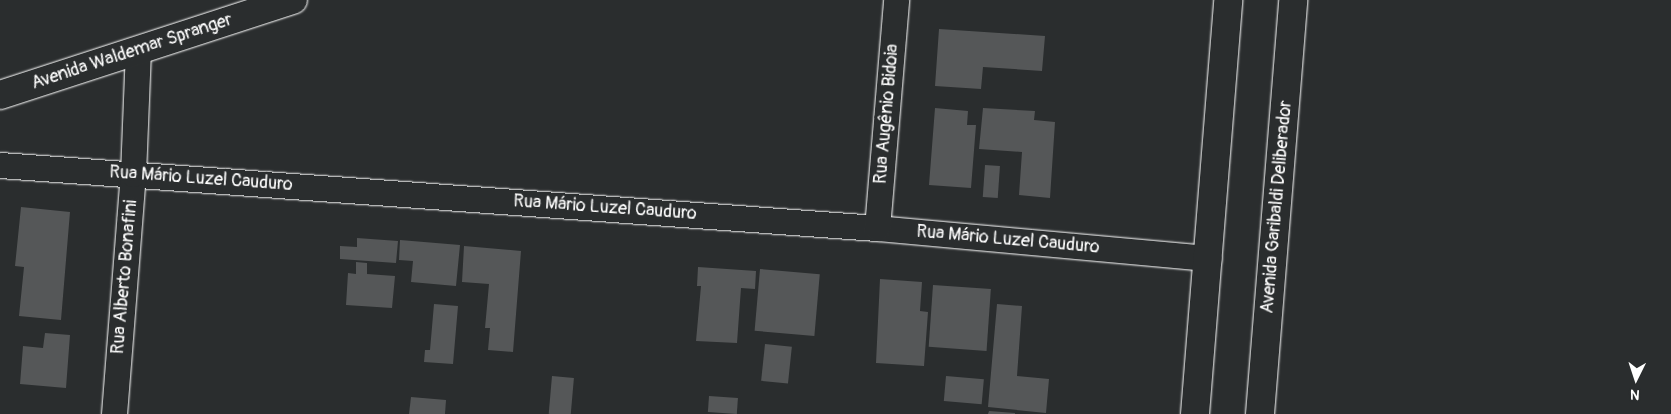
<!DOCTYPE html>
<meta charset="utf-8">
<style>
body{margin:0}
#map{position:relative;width:1671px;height:414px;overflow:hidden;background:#2a2d2e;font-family:Pangolin,sans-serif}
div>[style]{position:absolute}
.building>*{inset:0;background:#555758;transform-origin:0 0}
.roads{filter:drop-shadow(0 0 1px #fff) drop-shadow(0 0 1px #fff)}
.street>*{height:25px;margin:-12.5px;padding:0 12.5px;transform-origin:12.5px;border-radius:12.5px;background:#2a2d2e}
.secondary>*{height:28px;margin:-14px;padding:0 14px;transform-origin:14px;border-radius:14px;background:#2a2d2e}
.primary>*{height:28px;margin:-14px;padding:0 14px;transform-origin:14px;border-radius:14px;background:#2a2d2e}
span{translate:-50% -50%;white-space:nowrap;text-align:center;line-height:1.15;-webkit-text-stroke:4.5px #2a2d2e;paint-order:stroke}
.street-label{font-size:18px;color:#fff}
.north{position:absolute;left:1611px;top:354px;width:50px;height:50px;-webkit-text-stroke:4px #2a2d2e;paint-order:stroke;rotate:184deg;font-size:14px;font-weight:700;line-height:20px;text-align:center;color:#fff}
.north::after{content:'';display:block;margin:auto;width:18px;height:22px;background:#fff;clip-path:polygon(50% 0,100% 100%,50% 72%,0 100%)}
</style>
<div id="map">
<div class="building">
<i style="clip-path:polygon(939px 29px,1045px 36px,1042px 71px,983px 67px,981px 89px,935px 86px)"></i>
<i style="clip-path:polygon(935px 108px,968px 111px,967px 125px,976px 125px,971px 188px,929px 185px)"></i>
<i style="clip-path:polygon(983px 108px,1035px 111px,1034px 120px,1055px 122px,1050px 198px,1019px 195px,1022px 152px,979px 149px)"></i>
<i style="left:985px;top:165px;width:15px;height:32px;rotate:4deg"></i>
<i style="clip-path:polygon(21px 207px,70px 212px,61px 320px,19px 316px,24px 267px,15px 266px)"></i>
<i style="clip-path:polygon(357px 238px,398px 241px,396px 263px,340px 259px,340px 246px,357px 247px)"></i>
<i style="clip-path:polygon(400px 240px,460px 245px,456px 286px,411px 282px,413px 261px,399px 260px)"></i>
<i style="clip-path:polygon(464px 246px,521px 251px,513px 352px,488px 350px,490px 328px,485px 328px,489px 284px,462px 282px)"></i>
<i style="clip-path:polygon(356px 262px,367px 263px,367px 274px,395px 276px,392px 308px,346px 305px,348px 273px,356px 274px)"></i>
<i style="clip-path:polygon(698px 267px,756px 271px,755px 289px,741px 288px,737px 343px,696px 341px,701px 286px,697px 286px)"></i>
<i style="left:760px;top:269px;width:60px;height:62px;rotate:5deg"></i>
<i style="clip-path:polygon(880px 279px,922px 282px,920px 311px,928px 312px,924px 366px,876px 363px)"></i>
<i style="left:933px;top:285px;width:58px;height:62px;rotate:4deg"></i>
<i style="clip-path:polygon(434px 304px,458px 306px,453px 364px,424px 362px,425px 350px,430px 350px)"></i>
<i style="clip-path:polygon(997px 304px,1022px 306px,1017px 376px,1049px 379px,1046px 413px,988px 407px)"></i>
<i style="clip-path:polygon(45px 333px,70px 335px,66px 388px,20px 384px,23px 346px,43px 348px)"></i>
<i style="left:765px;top:344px;width:27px;height:37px;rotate:6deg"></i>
<i style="left:552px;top:376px;width:22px;height:38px;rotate:5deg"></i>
<i style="left:946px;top:376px;width:38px;height:25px;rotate:5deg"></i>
<i style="left:709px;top:396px;width:29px;height:16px;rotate:4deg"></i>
<i style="clip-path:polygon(411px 397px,446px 400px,445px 414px,409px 414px)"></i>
<i style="clip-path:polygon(989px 411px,1015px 413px,1015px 414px,988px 414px)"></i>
</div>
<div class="roads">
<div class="street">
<i style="left:0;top:165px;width:879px;rotate:4.11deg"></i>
<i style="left:877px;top:228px;width:333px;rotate:5.2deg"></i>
<i style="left:877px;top:228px;width:229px;rotate:-85.2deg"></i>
<i style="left:114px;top:414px;width:241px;rotate:-85.5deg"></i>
<i style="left:133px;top:174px;width:125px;rotate:-87.7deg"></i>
</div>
<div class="secondary">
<i style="left:1195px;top:414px;width:415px;rotate:-85.4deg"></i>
<i style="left:1260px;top:414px;width:415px;rotate:-85.4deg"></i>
</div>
<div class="primary">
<i style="left:0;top:95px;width:308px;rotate:-18deg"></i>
</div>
</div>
<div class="street-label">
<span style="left:132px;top:52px;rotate:-18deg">Avenida Waldemar Spranger</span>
<span style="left:887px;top:114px;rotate:-85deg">Rua Augênio Bidoia</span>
<span style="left:201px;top:179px;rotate:4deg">Rua Mário Luzel Cauduro</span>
<span style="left:1277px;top:207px;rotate:-85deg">Avenida Garibaldi Deliberador</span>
<span style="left:605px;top:208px;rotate:4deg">Rua Mário Luzel Cauduro</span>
<span style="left:1008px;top:240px;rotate:5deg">Rua Mário Luzel Cauduro</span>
<span style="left:125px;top:277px;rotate:-85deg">Rua Alberto Bonafini</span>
</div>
<div class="north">N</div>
</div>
